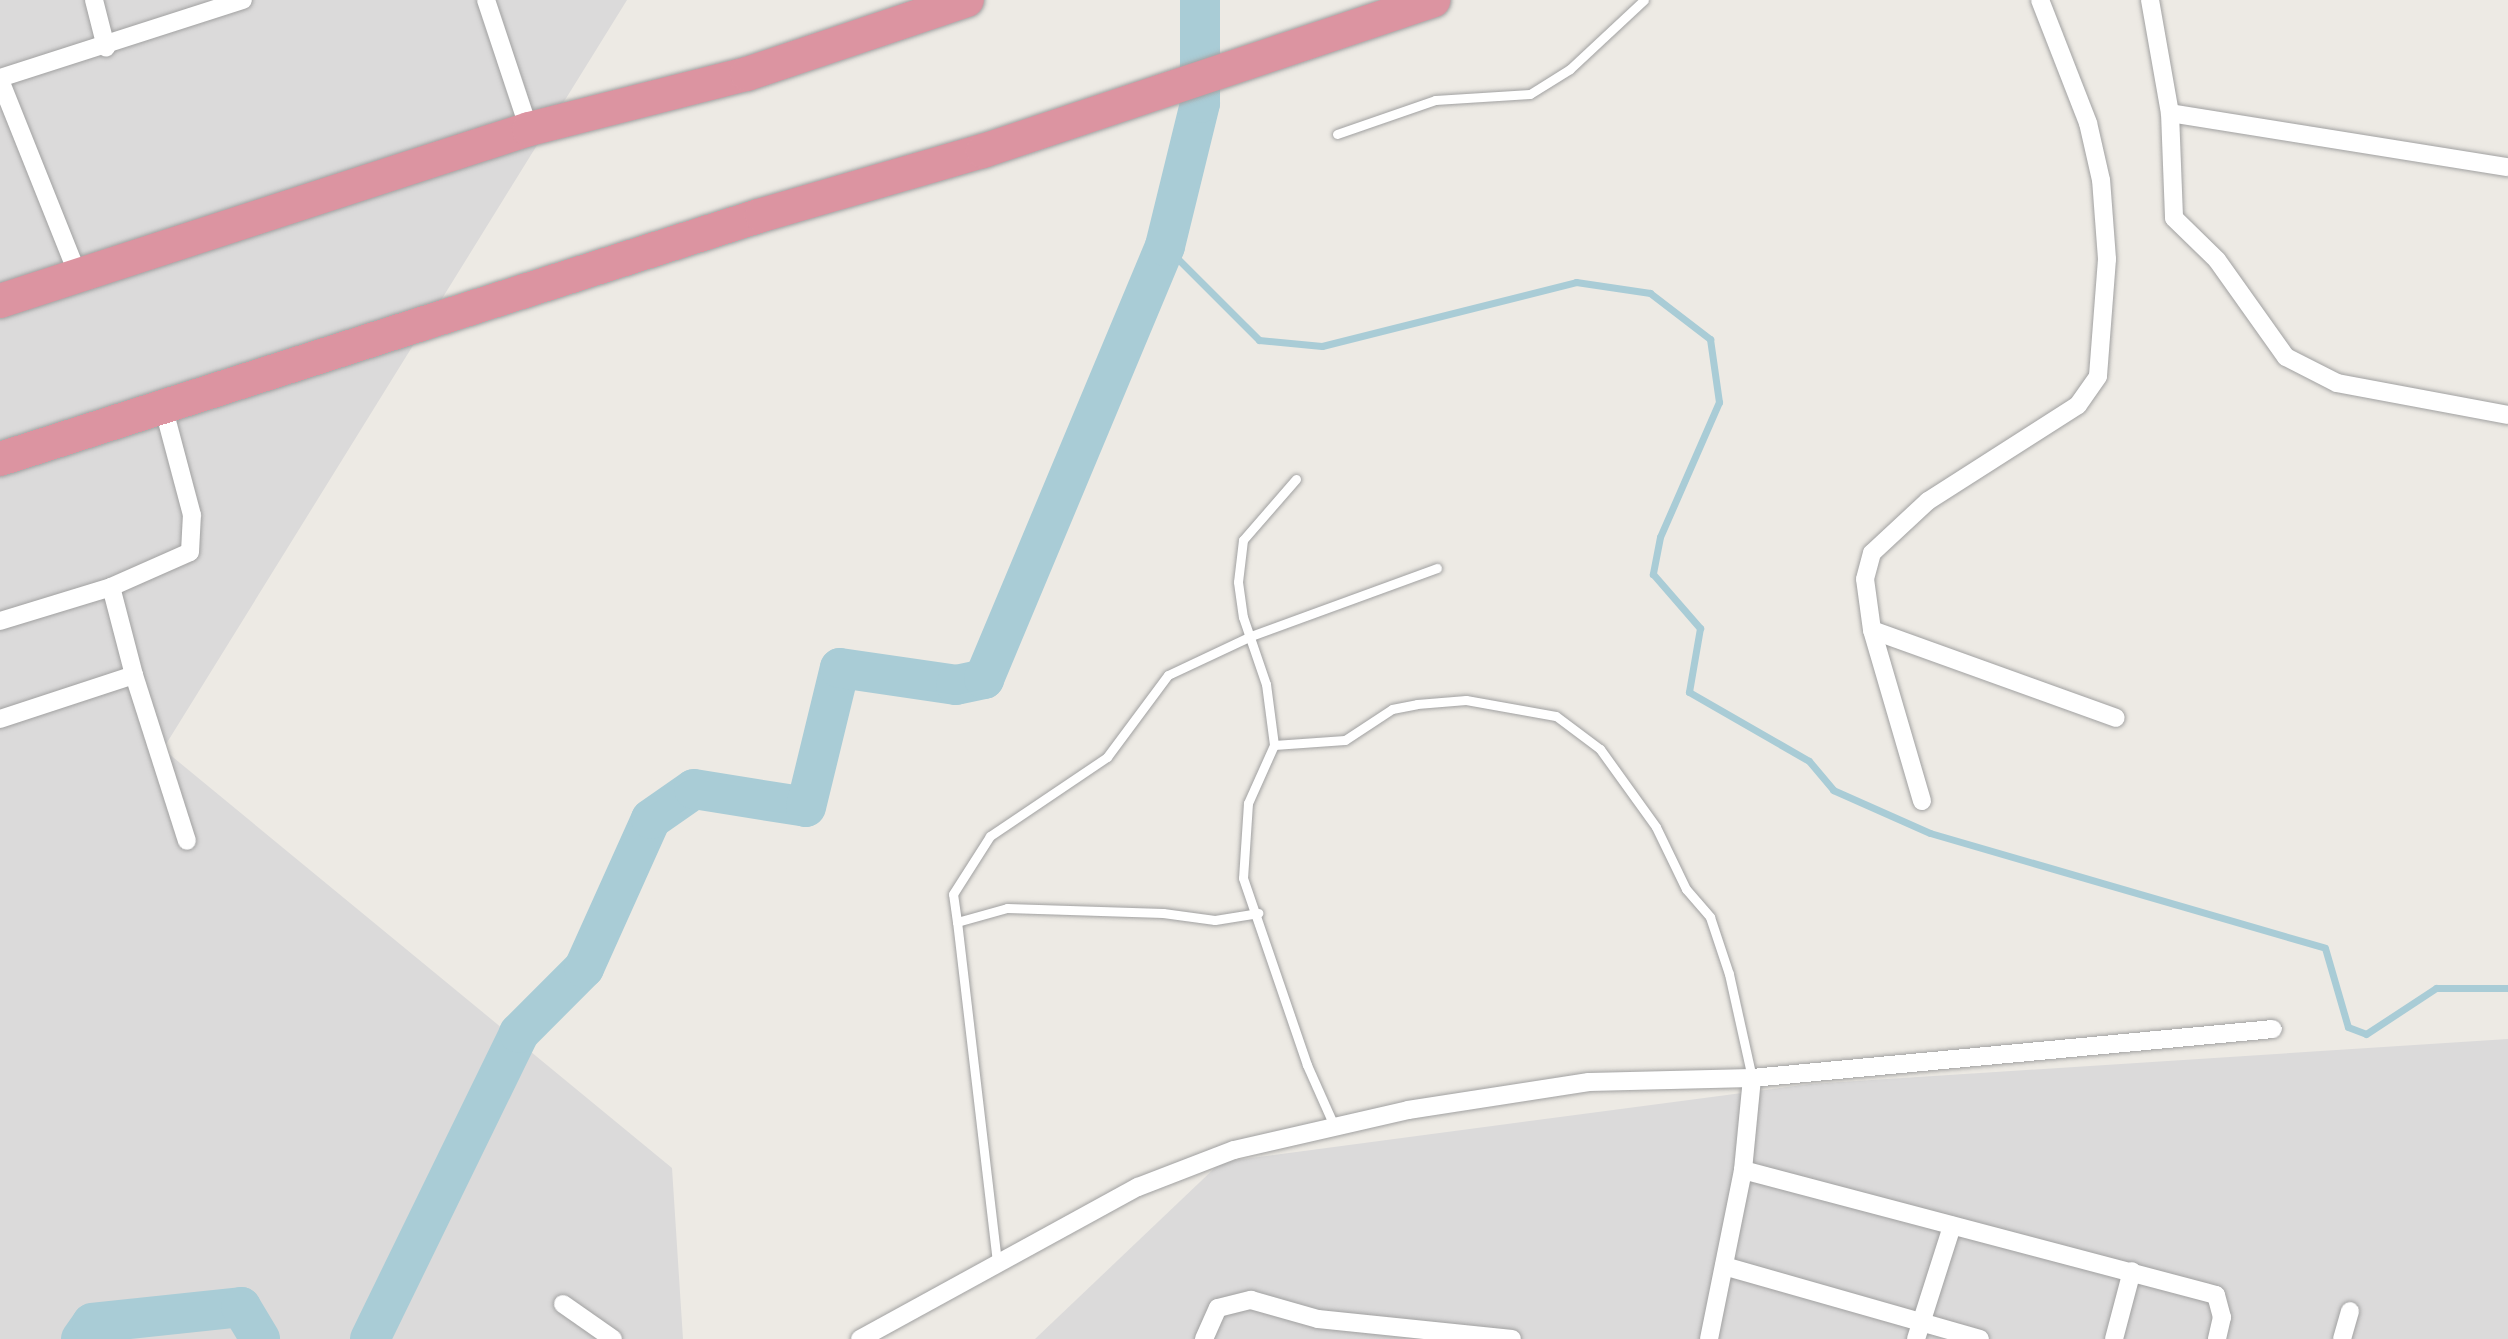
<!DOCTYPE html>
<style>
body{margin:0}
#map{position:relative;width:2508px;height:1339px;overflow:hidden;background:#edeae4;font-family:Overpass,sans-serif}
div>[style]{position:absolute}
.residential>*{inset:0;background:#dbdada}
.stream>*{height:7px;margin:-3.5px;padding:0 3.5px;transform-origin:3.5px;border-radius:3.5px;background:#a9ccd6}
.river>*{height:40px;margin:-20px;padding:0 20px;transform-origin:20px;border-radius:20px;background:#a9ccd6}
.roads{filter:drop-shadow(0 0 2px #a1a1a1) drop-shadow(0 0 2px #a1a1a1)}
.lane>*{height:9px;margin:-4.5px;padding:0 4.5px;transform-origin:4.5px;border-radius:4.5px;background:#fff}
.street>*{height:18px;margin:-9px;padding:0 9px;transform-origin:9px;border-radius:9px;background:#fff}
.highway>*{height:34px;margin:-17px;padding:0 17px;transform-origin:17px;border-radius:17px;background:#dc94a1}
span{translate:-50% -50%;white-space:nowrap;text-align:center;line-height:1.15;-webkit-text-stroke:6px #fff;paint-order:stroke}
</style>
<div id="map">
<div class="residential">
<i style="clip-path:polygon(0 0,627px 0,163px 749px,672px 1168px,683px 1339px,0 1339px)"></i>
<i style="clip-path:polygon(2508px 1039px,2508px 1339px,1035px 1339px,1221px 1162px,1810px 1084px)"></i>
</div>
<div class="stream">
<i style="left:1165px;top:246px;width:133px;rotate:45deg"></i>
<i style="left:1259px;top:340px;width:63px;rotate:5.4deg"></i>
<i style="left:1322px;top:346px;width:262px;rotate:-14.1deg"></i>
<i style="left:1576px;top:282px;width:75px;rotate:8.5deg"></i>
<i style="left:1650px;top:293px;width:76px;rotate:37.5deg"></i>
<i style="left:1710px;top:339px;width:64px;rotate:81.9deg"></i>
<i style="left:1719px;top:402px;width:147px;rotate:113.6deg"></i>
<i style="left:1660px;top:537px;width:38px;rotate:101deg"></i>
<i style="left:1653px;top:574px;width:72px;rotate:49deg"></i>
<i style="left:1700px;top:628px;width:65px;rotate:99.8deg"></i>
<i style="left:1689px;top:692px;width:138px;rotate:29.9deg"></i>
<i style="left:1809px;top:761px;width:38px;rotate:50deg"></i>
<i style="left:1833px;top:790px;width:106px;rotate:23.9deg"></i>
<i style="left:1930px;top:833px;width:411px;rotate:16.2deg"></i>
<i style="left:2325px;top:948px;width:82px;rotate:73.8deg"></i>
<i style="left:2348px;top:1027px;width:19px;rotate:21deg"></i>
<i style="left:2366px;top:1034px;width:84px;rotate:-33.3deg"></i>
<i style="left:2436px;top:988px;width:72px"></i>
</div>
<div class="river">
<i style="left:81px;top:1339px;width:19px;rotate:-55deg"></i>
<i style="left:92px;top:1323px;width:150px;rotate:-6.1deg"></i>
<i style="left:241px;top:1307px;width:37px;rotate:59deg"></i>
<i style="left:370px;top:1339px;width:340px;rotate:-64deg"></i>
<i style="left:519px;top:1033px;width:92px;rotate:-45deg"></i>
<i style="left:584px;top:968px;width:163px;rotate:-65.8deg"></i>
<i style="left:651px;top:819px;width:52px;rotate:-34.9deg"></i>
<i style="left:694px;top:789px;width:113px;rotate:9.1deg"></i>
<i style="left:806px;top:807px;width:143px;rotate:-76.3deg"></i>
<i style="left:840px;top:668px;width:117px;rotate:8.3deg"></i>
<i style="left:956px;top:685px;width:29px;rotate:-12deg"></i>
<i style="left:984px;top:679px;width:469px;rotate:-67.3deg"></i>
<i style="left:1165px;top:246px;width:147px;rotate:-76.2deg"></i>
<i style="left:1200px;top:103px;width:103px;rotate:-90deg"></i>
</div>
<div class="roads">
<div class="lane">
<i style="left:1337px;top:134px;width:104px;rotate:-19.1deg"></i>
<i style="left:1435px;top:100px;width:95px;rotate:-3.6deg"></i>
<i style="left:1530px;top:94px;width:47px;rotate:-32deg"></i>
<i style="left:1570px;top:69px;width:101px;rotate:-43deg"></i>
<i style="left:1296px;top:479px;width:81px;rotate:131deg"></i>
<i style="left:1243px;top:540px;width:42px;rotate:96.8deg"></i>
<i style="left:1238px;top:582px;width:35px;rotate:82deg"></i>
<i style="left:1243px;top:617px;width:71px;rotate:71.1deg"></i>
<i style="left:1266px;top:684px;width:62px;rotate:82.5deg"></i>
<i style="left:1274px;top:745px;width:64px;rotate:114.1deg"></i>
<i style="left:1248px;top:803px;width:75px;rotate:93.8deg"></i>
<i style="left:1243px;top:878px;width:198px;rotate:71.1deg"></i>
<i style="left:1307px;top:1065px;width:69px;rotate:66deg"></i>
<i style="left:1274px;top:745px;width:71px;rotate:-4deg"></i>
<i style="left:1345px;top:740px;width:56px;rotate:-33.4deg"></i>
<i style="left:1392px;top:709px;width:25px;rotate:-11deg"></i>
<i style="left:1417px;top:704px;width:49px;rotate:-4.7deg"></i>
<i style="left:1466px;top:700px;width:91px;rotate:10.1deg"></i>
<i style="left:1556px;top:716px;width:55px;rotate:36.9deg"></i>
<i style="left:1600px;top:749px;width:96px;rotate:54.3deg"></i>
<i style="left:1656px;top:827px;width:69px;rotate:64.2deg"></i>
<i style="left:1686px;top:889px;width:37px;rotate:49deg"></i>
<i style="left:1710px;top:917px;width:60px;rotate:71.6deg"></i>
<i style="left:1729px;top:974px;width:107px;rotate:77.5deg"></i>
<i style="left:957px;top:922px;width:28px;rotate:-98deg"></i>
<i style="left:953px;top:894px;width:69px;rotate:-57.5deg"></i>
<i style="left:990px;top:836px;width:141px;rotate:-34deg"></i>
<i style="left:1107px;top:757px;width:102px;rotate:-53.4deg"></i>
<i style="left:1168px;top:675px;width:92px;rotate:-25.2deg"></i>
<i style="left:1251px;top:636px;width:198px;rotate:-20.1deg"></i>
<i style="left:997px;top:1262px;width:342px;rotate:-96.7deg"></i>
<i style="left:957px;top:922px;width:52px;rotate:-15.6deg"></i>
<i style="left:1007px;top:908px;width:156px;rotate:1.8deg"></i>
<i style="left:1163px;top:913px;width:52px;rotate:7.7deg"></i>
<i style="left:1215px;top:920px;width:44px;rotate:-9.2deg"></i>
</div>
<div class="street">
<i style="left:94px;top:0;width:49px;rotate:75.7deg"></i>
<i style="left:486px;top:0;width:136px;rotate:71.6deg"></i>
<i style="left:2150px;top:0;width:115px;rotate:80deg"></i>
<i style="left:2170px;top:113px;width:105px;rotate:87.8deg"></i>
<i style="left:2174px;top:218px;width:60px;rotate:44.3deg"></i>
<i style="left:2217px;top:260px;width:119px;rotate:54.6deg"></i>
<i style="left:2286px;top:357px;width:57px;rotate:27deg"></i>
<i style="left:2337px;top:383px;width:174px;rotate:10.6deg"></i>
<i style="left:0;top:78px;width:255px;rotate:-17.8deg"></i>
<i style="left:0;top:80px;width:210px;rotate:68.2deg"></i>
<i style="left:2170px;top:113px;width:342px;rotate:9.1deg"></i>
<i style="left:0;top:621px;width:116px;rotate:-17deg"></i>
<i style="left:111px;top:587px;width:86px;rotate:-23.9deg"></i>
<i style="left:190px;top:552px;width:37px;rotate:-87deg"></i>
<i style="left:192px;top:515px;width:113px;rotate:-104.9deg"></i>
<i style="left:1872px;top:630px;width:259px;rotate:19.8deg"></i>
<i style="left:134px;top:675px;width:174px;rotate:72.3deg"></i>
<i style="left:0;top:719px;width:141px;rotate:-18.2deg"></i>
<i style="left:134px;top:675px;width:91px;rotate:-104.6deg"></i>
<i style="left:1922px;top:801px;width:178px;rotate:-106.3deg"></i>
<i style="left:1872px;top:630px;width:51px;rotate:-97.8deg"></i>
<i style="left:1865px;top:579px;width:27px;rotate:-75deg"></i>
<i style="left:1872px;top:553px;width:76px;rotate:-42.9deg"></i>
<i style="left:1928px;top:501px;width:178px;rotate:-32.6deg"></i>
<i style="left:2078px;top:405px;width:35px;rotate:-55deg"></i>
<i style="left:2098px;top:376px;width:117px;rotate:-85.6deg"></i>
<i style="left:2107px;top:259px;width:79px;rotate:-94.3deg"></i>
<i style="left:2101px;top:180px;width:58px;rotate:-102.8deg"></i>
<i style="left:2088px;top:123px;width:132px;rotate:-111.3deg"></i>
<i style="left:1743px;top:1170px;width:489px;rotate:14.8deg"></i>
<i style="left:2216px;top:1295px;width:23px;rotate:75deg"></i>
<i style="left:2222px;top:1317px;width:23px;rotate:103deg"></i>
<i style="left:1724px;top:1266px;width:266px;rotate:15.9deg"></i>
<i style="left:563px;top:1304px;width:61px;rotate:35deg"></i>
<i style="left:860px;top:1339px;width:317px;rotate:-28.7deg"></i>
<i style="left:1138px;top:1187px;width:103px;rotate:-21.1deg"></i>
<i style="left:1234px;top:1150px;width:179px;rotate:-12.9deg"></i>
<i style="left:1408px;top:1110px;width:183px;rotate:-8.8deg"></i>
<i style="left:1589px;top:1082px;width:163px;rotate:-1.4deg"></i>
<i style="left:1752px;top:1078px;width:523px;rotate:-5.37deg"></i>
<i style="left:1204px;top:1339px;width:34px;rotate:-66deg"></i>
<i style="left:1218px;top:1308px;width:34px;rotate:-14deg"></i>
<i style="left:1251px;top:1300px;width:70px;rotate:15.8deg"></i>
<i style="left:1318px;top:1319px;width:195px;rotate:5.9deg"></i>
<i style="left:1709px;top:1339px;width:172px;rotate:-78.6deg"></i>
<i style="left:1743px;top:1170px;width:92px;rotate:-84.4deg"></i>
<i style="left:1916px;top:1339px;width:119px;rotate:-72.3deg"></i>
<i style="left:2114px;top:1339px;width:70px;rotate:-75.2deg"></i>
<i style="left:2342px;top:1339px;width:29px;rotate:-74deg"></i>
</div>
<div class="highway">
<i style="left:0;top:301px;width:556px;rotate:-18.01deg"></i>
<i style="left:529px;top:129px;width:225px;rotate:-14.2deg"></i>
<i style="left:747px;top:74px;width:232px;rotate:-18.6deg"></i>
<i style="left:0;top:459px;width:800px;rotate:-17.76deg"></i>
<i style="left:762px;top:215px;width:230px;rotate:-16.2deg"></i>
<i style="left:983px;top:151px;width:475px;rotate:-18.5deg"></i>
</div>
</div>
</div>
